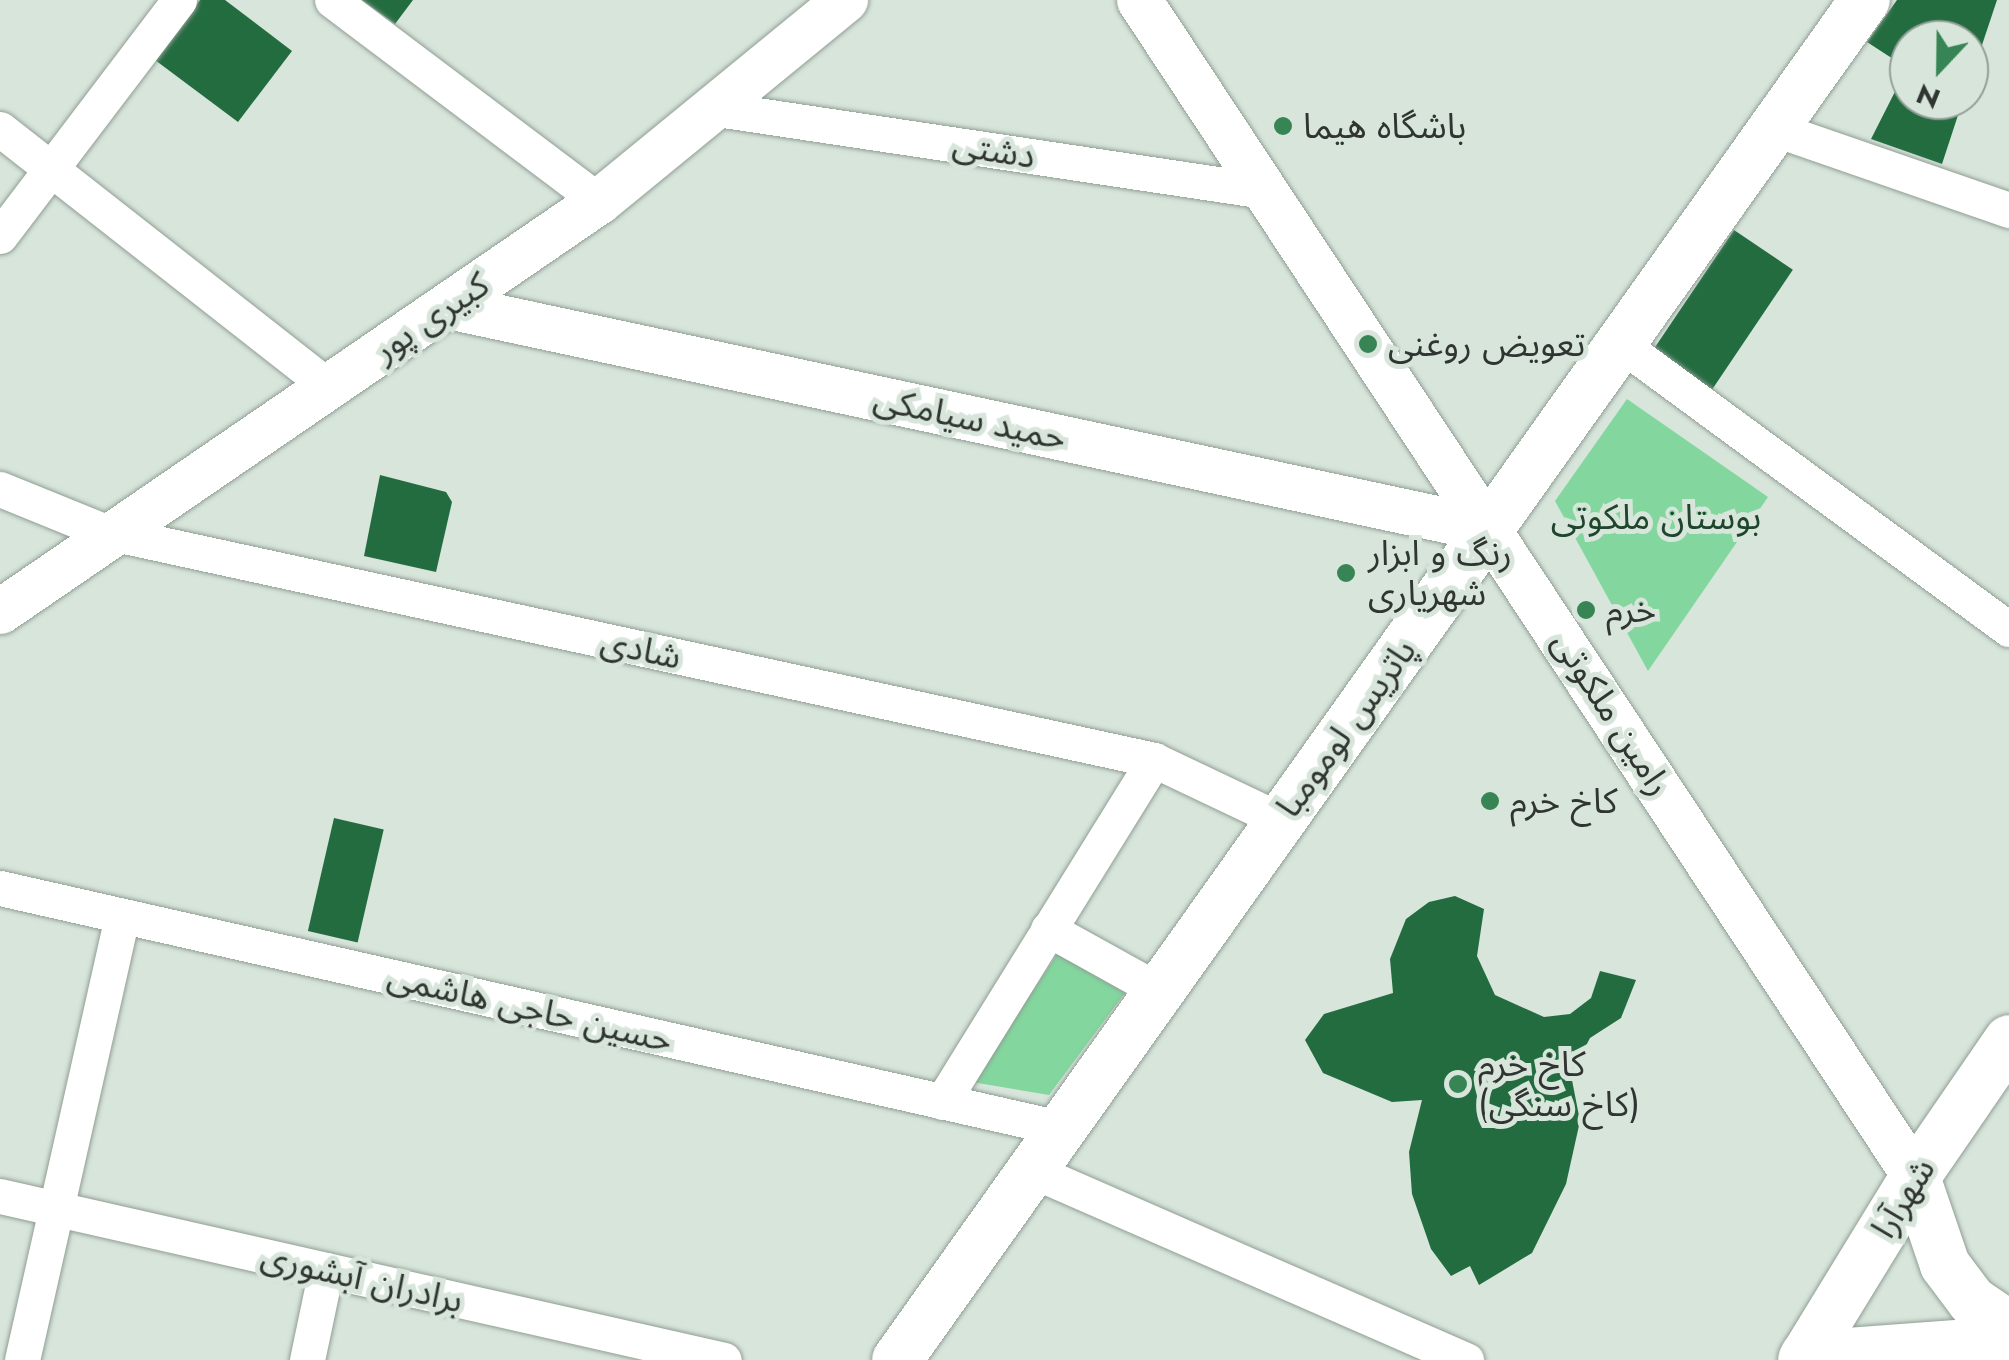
<!DOCTYPE html>
<meta charset="utf-8">
<style>
body{margin:0}
#map{position:relative;width:2009px;height:1360px;overflow:hidden;background:#d7e5db;font-family:Jost,"Noto Sans Arabic",sans-serif}
div>[style]{position:absolute}
.green>*{inset:0;background:#83d79e}
.building>*{inset:0;background:#236c40;transform-origin:0 0}
.roads{filter:drop-shadow(0 0 2px #919e94) drop-shadow(0 0 2px #919e94)}
.minor>*{height:35px;margin:-17.5px;padding:0 17.5px;transform-origin:17.5px;border-radius:17.5px;background:#fff}
.tertiary>*{height:45px;margin:-22.5px;padding:0 22.5px;transform-origin:22.5px;border-radius:22.5px;background:#fff}
.secondary>*{height:50px;margin:-25px;padding:0 25px;transform-origin:25px;border-radius:25px;background:#fff}
.dots>*{width:28px;height:28px;translate:-50% -50%;box-sizing:border-box;border:5px solid #d7e5db;border-radius:50%}
span{translate:-50% -50%;white-space:nowrap;text-align:center;line-height:1.15;-webkit-text-stroke:10px #d7e5db;paint-order:stroke}
.poi-label{font-size:35px;color:#303531}
.left{translate:0 -50%;text-align:left}
.street-label{font-size:35px;color:#303531}
.park-label{font-size:35px;color:#1f452c}
.north{position:absolute;left:1889px;top:20px;width:100px;height:100px;box-sizing:border-box;background:#d7e5db;border:2px solid #949f97;border-radius:50%;rotate:202deg;font-size:28px;font-weight:700;line-height:40px;text-align:center;color:#303531}
.north::after{content:'';display:block;margin:auto;width:35px;height:45px;background:#378554;clip-path:polygon(50% 0,100% 100%,50% 72%,0 100%)}
</style>
<div id="map">
<div class="green">
<i style="clip-path:polygon(1627px 399px,1768px 497px,1648px 671px,1555px 501px)"></i>
<i style="clip-path:polygon(1058px 953px,1127px 990px,1049px 1095px,972px 1082px)"></i>
</div>
<div class="building">
<i style="clip-path:polygon(200px 0,225px 0,292px 51px,238px 122px,155px 60px)"></i>
<i style="clip-path:polygon(362px 0,413px 0,395px 24px)"></i>
<i style="clip-path:polygon(1897px 0,1997px 0,1978px 57px,1969px 54px,1969px 40px,1909px 40px,1909px 100px,1963px 100px,1942px 164px,1871px 139px,1907px 68px,1867px 42px)"></i>
<i style="left:1734px;top:230px;width:71px;height:148px;rotate:34deg"></i>
<i style="clip-path:polygon(380px 475px,446px 492px,452px 502px,436px 572px,364px 556px)"></i>
<i style="left:334px;top:818px;width:51px;height:116px;rotate:13deg"></i>
<i style="clip-path:polygon(1455px 896px,1484px 909px,1477px 956px,1495px 995px,1544px 1017px,1570px 1014px,1591px 998px,1600px 971px,1636px 980px,1621px 1018px,1590px 1038px,1571px 1075px,1580px 1121px,1566px 1184px,1532px 1253px,1479px 1285px,1470px 1266px,1451px 1276px,1431px 1249px,1412px 1194px,1409px 1152px,1422px 1100px,1392px 1102px,1323px 1073px,1305px 1040px,1324px 1014px,1393px 993px,1390px 959px,1406px 919px,1429px 902px)"></i>
</div>
<div class="roads">
<div class="minor">
<i style="left:332px;top:0;width:334px;rotate:37deg"></i>
<i style="left:717px;top:109px;width:560px;rotate:8.52deg"></i>
<i style="left:0;top:129px;width:418px;rotate:38.1deg"></i>
<i style="left:1775px;top:129px;width:248px;rotate:19.1deg"></i>
<i style="left:0;top:236px;width:296px;rotate:-52.8deg"></i>
<i style="left:1622px;top:345px;width:480px;rotate:36.3deg"></i>
<i style="left:0;top:489px;width:114px;rotate:22.1deg"></i>
<i style="left:106px;top:532px;width:1073px;rotate:12.27deg"></i>
<i style="left:1154px;top:760px;width:137px;rotate:25.4deg"></i>
<i style="left:0;top:888px;width:1087px;rotate:12.76deg"></i>
<i style="left:1048px;top:929px;width:126px;rotate:29deg"></i>
<i style="left:942px;top:1102px;width:402px;rotate:-58.2deg"></i>
<i style="left:1031px;top:1170px;width:475px;rotate:23.6deg"></i>
<i style="left:0;top:1196px;width:742px;rotate:12.76deg"></i>
<i style="left:22px;top:1360px;width:455px;rotate:-77.3deg"></i>
<i style="left:307px;top:1360px;width:92px;rotate:-78.1deg"></i>
</div>
<div class="tertiary">
<i style="left:1139px;top:0;width:1410px;rotate:56.6deg"></i>
<i style="left:448px;top:306px;width:1068px;rotate:12.11deg"></i>
<i style="left:0;top:611px;width:726px;rotate:-34.39deg"></i>
<i style="left:599px;top:201px;width:318px;rotate:-39.3deg"></i>
</div>
<div class="secondary">
<i style="left:1915px;top:1177px;width:93px;rotate:71.2deg"></i>
<i style="left:1945px;top:1265px;width:45px;rotate:53.1deg"></i>
<i style="left:1972px;top:1301px;width:45px;rotate:34deg"></i>
<i style="left:1805px;top:1356px;width:205px;rotate:-4.2deg"></i>
<i style="left:897px;top:1360px;width:1669px;rotate:-54.56deg"></i>
<i style="left:1803px;top:1360px;width:215px;rotate:-58.5deg"></i>
<i style="left:1915px;top:1177px;width:166px;rotate:-55.5deg"></i>
</div>
</div>
<div class="dots">
<i style="left:1283px;top:126px;background:#378554"></i>
<i style="left:1368px;top:344px;background:#378554"></i>
<i style="left:1346px;top:573px;background:#378554"></i>
<i style="left:1586px;top:610px;background:#378554"></i>
<i style="left:1490px;top:801px;background:#378554"></i>
<i style="left:1458px;top:1084px;background:#378554"></i>
</div>
<div class="poi-label">
<span class="left" style="left:1303px;top:126px">باشگاه هیما</span>
<span class="left" style="left:1388px;top:344px">تعویض روغنی</span>
<span class="left" style="left:1368px;top:573px">رنگ و ابزار<br>شهریاری</span>
<span class="left" style="left:1606px;top:610px">خرم</span>
<span class="left" style="left:1510px;top:801px">کاخ خرم</span>
<span class="left" style="left:1478px;top:1084px">کاخ خرم<br>(کاخ سنگی)</span>
</div>
<div class="street-label">
<span style="left:994px;top:150px;rotate:9deg">دشتی</span>
<span style="left:431px;top:317px;rotate:-34deg">کبیری پور</span>
<span style="left:970px;top:418px;rotate:12deg">حمید سیامکی</span>
<span style="left:641px;top:649px;rotate:12deg">شادی</span>
<span style="left:1612px;top:713px;rotate:57deg">رامین ملکوتی</span>
<span style="left:1346px;top:728px;rotate:-54deg">پاتریس لومومبا</span>
<span style="left:530px;top:1008px;rotate:13deg">حسین حاجی هاشمی</span>
<span style="left:1903px;top:1198px;rotate:-58deg">شهرآرا</span>
<span style="left:362px;top:1278px;rotate:13deg">برادران آبشوری</span>
</div>
<div class="park-label">
<span style="left:1656px;top:517px">بوستان ملکوتی</span>
</div>
<div class="north">N</div>
</div>
